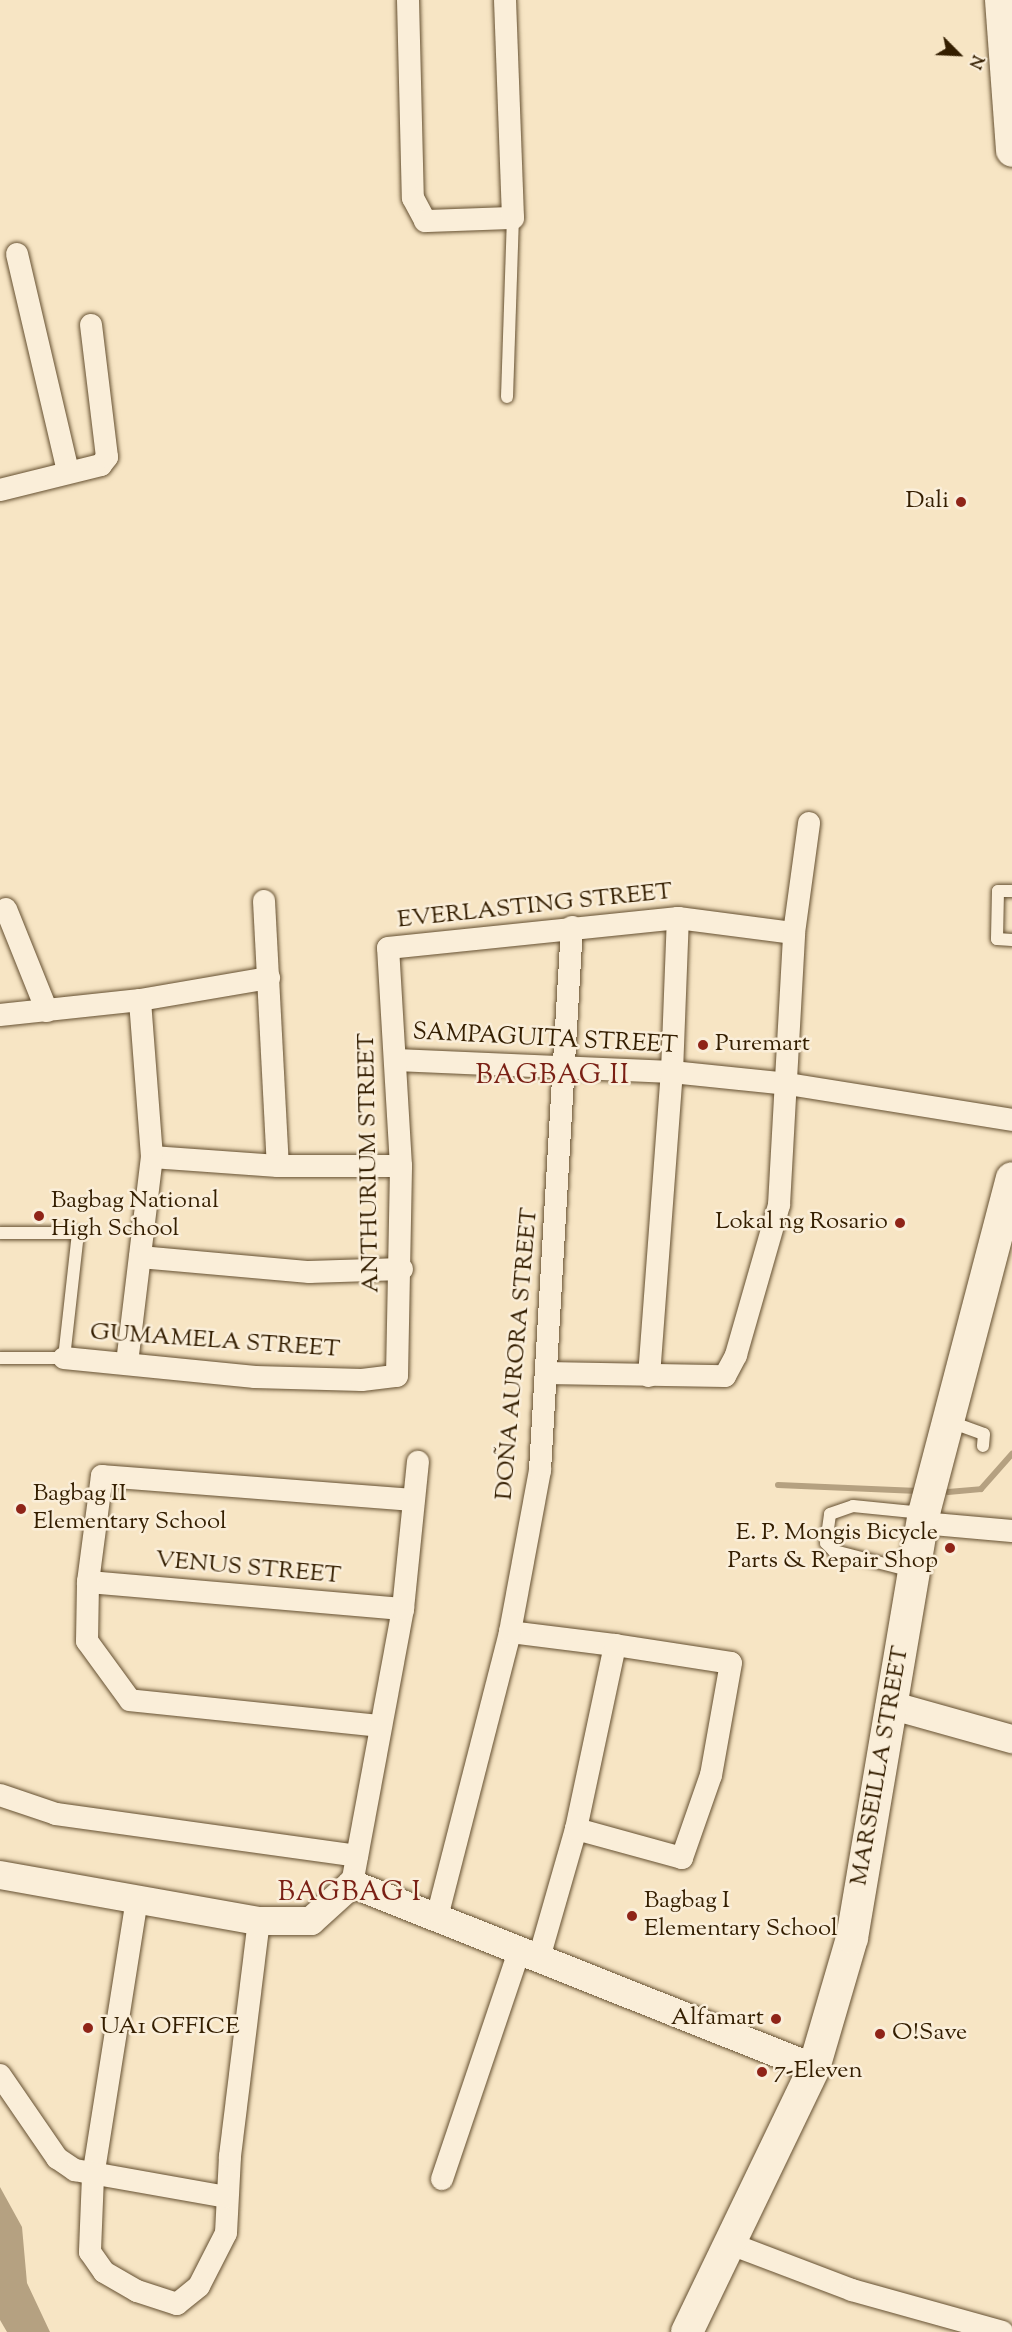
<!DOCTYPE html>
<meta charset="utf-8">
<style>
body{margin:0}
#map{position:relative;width:1012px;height:2332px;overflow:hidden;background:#f7e5c4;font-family:"Sorts Mill Goudy",serif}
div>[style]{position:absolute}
.water>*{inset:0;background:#b5a181}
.stream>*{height:6px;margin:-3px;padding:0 3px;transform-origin:3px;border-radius:3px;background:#b5a181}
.roads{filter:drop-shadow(0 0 2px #655031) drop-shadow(0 0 2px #655031)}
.service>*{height:12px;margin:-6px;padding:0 6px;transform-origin:6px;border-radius:6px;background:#faeed9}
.minor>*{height:22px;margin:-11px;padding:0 11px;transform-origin:11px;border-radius:11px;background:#faeed9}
.tertiary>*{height:28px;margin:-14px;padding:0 14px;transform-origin:14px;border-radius:14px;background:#faeed9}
.secondary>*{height:32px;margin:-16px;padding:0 16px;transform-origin:16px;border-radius:16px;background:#faeed9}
.dots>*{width:16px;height:16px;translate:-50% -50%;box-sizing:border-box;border:3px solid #faeed9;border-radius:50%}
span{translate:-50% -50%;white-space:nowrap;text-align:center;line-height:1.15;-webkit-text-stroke:5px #faeed9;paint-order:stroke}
.poi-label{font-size:24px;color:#341e00}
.right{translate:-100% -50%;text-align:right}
.left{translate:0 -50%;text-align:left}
.street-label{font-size:24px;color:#341e00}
.quarter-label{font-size:27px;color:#7a1f14;letter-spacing:1.5px}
.north{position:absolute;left:928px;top:24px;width:60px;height:60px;-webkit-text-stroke:4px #faeed9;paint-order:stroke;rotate:114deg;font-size:16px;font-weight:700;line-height:24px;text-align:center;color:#341e00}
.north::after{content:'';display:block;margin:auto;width:21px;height:27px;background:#341e00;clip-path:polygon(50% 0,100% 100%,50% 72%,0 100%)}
</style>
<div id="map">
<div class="water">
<i style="clip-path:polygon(0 2187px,22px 2227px,27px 2283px,50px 2332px,7px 2332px,0 2320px)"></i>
</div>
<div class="stream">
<i style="left:778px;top:1485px;width:140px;rotate:2.5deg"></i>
<i style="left:948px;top:1492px;width:33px;rotate:-5deg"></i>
<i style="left:981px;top:1489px;width:47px;rotate:-48.5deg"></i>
</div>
<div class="roads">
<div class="service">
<i style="left:507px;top:397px;width:179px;rotate:-88.1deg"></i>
<i style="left:1012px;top:891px;width:14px;rotate:180deg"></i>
<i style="left:998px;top:891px;width:48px;rotate:91.2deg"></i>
<i style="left:997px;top:939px;width:15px;rotate:4deg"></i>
<i style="left:0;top:1233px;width:78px"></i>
<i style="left:78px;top:1233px;width:126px;rotate:96.4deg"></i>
<i style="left:64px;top:1358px;width:64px;rotate:180deg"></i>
<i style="left:948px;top:1421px;width:38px;rotate:20deg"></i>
<i style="left:984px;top:1434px;width:12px;rotate:95deg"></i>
<i style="left:912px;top:1571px;width:81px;rotate:-165.6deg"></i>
<i style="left:834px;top:1551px;width:11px;rotate:-135deg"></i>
<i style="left:826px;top:1543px;width:29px;rotate:-82deg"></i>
<i style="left:830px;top:1514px;width:24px;rotate:-19deg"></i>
<i style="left:853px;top:1506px;width:70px;rotate:5.7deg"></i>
</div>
<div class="minor">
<i style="left:408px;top:0;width:198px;rotate:88.6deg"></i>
<i style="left:413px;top:198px;width:26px;rotate:62deg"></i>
<i style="left:425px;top:221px;width:88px;rotate:-2deg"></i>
<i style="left:513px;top:218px;width:218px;rotate:-92.1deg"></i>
<i style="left:17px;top:254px;width:224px;rotate:76.8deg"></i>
<i style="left:0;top:490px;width:104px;rotate:-13.9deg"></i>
<i style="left:101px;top:465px;width:10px;rotate:-53deg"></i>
<i style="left:107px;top:457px;width:133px;rotate:-96.9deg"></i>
<i style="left:264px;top:901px;width:265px;rotate:87deg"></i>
<i style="left:6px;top:909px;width:110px;rotate:68.1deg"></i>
<i style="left:0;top:1015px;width:141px;rotate:-6.1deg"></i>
<i style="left:140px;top:1000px;width:131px;rotate:-9.7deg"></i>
<i style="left:396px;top:1060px;width:276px;rotate:2.5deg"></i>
<i style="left:672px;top:1072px;width:117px;rotate:5.9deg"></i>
<i style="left:788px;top:1084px;width:227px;rotate:9.1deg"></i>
<i style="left:152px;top:1157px;width:126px;rotate:4.1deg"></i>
<i style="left:278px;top:1166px;width:123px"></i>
<i style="left:140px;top:1257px;width:170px;rotate:5.1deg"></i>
<i style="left:309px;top:1272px;width:93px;rotate:-1.8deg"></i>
<i style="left:64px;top:1358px;width:192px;rotate:5.7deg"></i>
<i style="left:255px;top:1377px;width:107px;rotate:1.6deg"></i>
<i style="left:362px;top:1380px;width:35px;rotate:-7deg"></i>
<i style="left:397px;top:1376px;width:210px;rotate:-88.9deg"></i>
<i style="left:401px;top:1166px;width:218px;rotate:-93.4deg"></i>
<i style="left:388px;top:948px;width:292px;rotate:-5.9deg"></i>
<i style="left:678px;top:918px;width:117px;rotate:7.4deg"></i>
<i style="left:127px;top:1363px;width:208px;rotate:-83.1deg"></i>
<i style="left:152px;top:1157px;width:157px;rotate:-94.4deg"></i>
<i style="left:546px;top:1373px;width:179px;rotate:1deg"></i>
<i style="left:725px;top:1376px;width:24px;rotate:-62deg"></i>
<i style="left:736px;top:1355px;width:156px;rotate:-74deg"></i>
<i style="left:779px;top:1205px;width:272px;rotate:-86.8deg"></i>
<i style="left:794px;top:933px;width:111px;rotate:-82.2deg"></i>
<i style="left:649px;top:1376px;width:305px;rotate:-85.7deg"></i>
<i style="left:672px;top:1072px;width:154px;rotate:-87.8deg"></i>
<i style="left:922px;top:1523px;width:90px;rotate:5.1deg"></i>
<i style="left:88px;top:1582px;width:316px;rotate:4.9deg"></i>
<i style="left:510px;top:1632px;width:106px;rotate:7.1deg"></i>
<i style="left:380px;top:1726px;width:251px;rotate:-174.1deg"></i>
<i style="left:130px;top:1700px;width:73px;rotate:-126.1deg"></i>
<i style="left:87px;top:1641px;width:59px;rotate:-89deg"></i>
<i style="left:88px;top:1582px;width:107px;rotate:-82.5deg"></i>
<i style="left:102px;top:1476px;width:311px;rotate:4.4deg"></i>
<i style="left:0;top:1795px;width:59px;rotate:18.7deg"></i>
<i style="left:56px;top:1814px;width:304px;rotate:7.9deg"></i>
<i style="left:352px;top:1884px;width:280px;rotate:-79.5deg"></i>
<i style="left:403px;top:1609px;width:148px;rotate:-84.2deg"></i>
<i style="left:137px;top:1899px;width:280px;rotate:99deg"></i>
<i style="left:93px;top:2176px;width:76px;rotate:92.3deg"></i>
<i style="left:90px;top:2252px;width:24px;rotate:55deg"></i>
<i style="left:104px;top:2272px;width:38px;rotate:30deg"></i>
<i style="left:137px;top:2291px;width:42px;rotate:18deg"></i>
<i style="left:177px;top:2304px;width:28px;rotate:-39deg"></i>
<i style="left:199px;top:2286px;width:59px;rotate:-63deg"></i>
<i style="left:226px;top:2233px;width:77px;rotate:-87deg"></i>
<i style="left:230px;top:2156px;width:237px;rotate:-83deg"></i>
<i style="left:437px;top:1917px;width:294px;rotate:-75.6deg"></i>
<i style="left:510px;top:1632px;width:165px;rotate:-79.5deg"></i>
<i style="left:540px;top:1470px;width:544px;rotate:-86.63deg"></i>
<i style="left:539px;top:1958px;width:134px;rotate:-74deg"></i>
<i style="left:576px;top:1829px;width:188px;rotate:-78deg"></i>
<i style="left:615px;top:1645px;width:117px;rotate:8.8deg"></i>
<i style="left:731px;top:1663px;width:114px;rotate:100.1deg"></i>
<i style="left:711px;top:1775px;width:88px;rotate:109.3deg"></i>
<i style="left:682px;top:1858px;width:110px;rotate:-164.7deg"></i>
<i style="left:0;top:2075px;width:101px;rotate:55.5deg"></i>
<i style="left:57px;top:2158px;width:22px;rotate:34deg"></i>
<i style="left:75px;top:2170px;width:153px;rotate:10.1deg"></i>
<i style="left:442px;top:2179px;width:241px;rotate:-71.3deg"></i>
<i style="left:731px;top:2244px;width:129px;rotate:20.8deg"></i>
<i style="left:852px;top:2290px;width:156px;rotate:15.6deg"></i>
</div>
<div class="tertiary">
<i style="left:890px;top:1705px;width:127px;rotate:15.6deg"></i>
<i style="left:0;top:1875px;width:263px;rotate:10.1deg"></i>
<i style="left:259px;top:1921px;width:52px"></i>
<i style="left:311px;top:1921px;width:55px;rotate:-42.1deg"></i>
<i style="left:352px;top:1884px;width:497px;rotate:21.7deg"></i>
</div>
<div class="secondary">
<i style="left:1001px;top:0;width:151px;rotate:85.8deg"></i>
<i style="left:687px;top:2332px;width:293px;rotate:-64.3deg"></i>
<i style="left:814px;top:2068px;width:135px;rotate:-73.7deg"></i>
<i style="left:852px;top:1938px;width:431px;rotate:-80.4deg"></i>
<i style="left:924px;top:1513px;width:346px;rotate:-75.3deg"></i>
</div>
</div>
<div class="dots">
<i style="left:961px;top:502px;background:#8f2418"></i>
<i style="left:703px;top:1045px;background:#8f2418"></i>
<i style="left:39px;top:1216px;background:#8f2418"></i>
<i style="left:900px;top:1223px;background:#8f2418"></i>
<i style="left:21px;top:1509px;background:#8f2418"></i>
<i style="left:950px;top:1548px;background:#8f2418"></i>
<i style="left:632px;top:1916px;background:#8f2418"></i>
<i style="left:776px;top:2019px;background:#8f2418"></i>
<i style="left:88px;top:2028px;background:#8f2418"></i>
<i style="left:880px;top:2034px;background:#8f2418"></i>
<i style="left:762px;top:2072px;background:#8f2418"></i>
</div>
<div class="poi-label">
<span class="right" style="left:949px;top:502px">Dali</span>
<span class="left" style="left:715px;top:1045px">Puremart</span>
<span class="left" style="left:51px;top:1216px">Bagbag National<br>High School</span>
<span class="right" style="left:888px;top:1223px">Lokal ng Rosario</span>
<span class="left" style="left:33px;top:1509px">Bagbag II<br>Elementary School</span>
<span class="right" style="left:938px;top:1548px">E. P. Mongis Bicycle<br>Parts &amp; Repair Shop</span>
<span class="left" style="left:644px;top:1916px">Bagbag I<br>Elementary School</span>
<span class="right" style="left:764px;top:2019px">Alfamart</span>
<span class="left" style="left:100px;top:2028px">UA1 OFFICE</span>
<span class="left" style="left:892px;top:2034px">O!Save</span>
<span class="left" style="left:774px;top:2072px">7-Eleven</span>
</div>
<div class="street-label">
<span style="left:535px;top:907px;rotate:-6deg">EVERLASTING STREET</span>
<span style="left:545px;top:1040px;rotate:3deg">SAMPAGUITA STREET</span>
<span style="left:370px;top:1163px;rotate:-91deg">ANTHURIUM STREET</span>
<span style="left:215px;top:1342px;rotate:4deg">GUMAMELA STREET</span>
<span style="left:518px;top:1354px;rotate:-85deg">DOÑA AURORA STREET</span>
<span style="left:248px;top:1569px;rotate:5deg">VENUS STREET</span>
<span style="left:881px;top:1766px;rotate:-80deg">MARSEILLA STREET</span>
</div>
<div class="quarter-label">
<span style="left:553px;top:1077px">BAGBAG II</span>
<span style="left:350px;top:1894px">BAGBAG I</span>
</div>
<div class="north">N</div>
</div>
